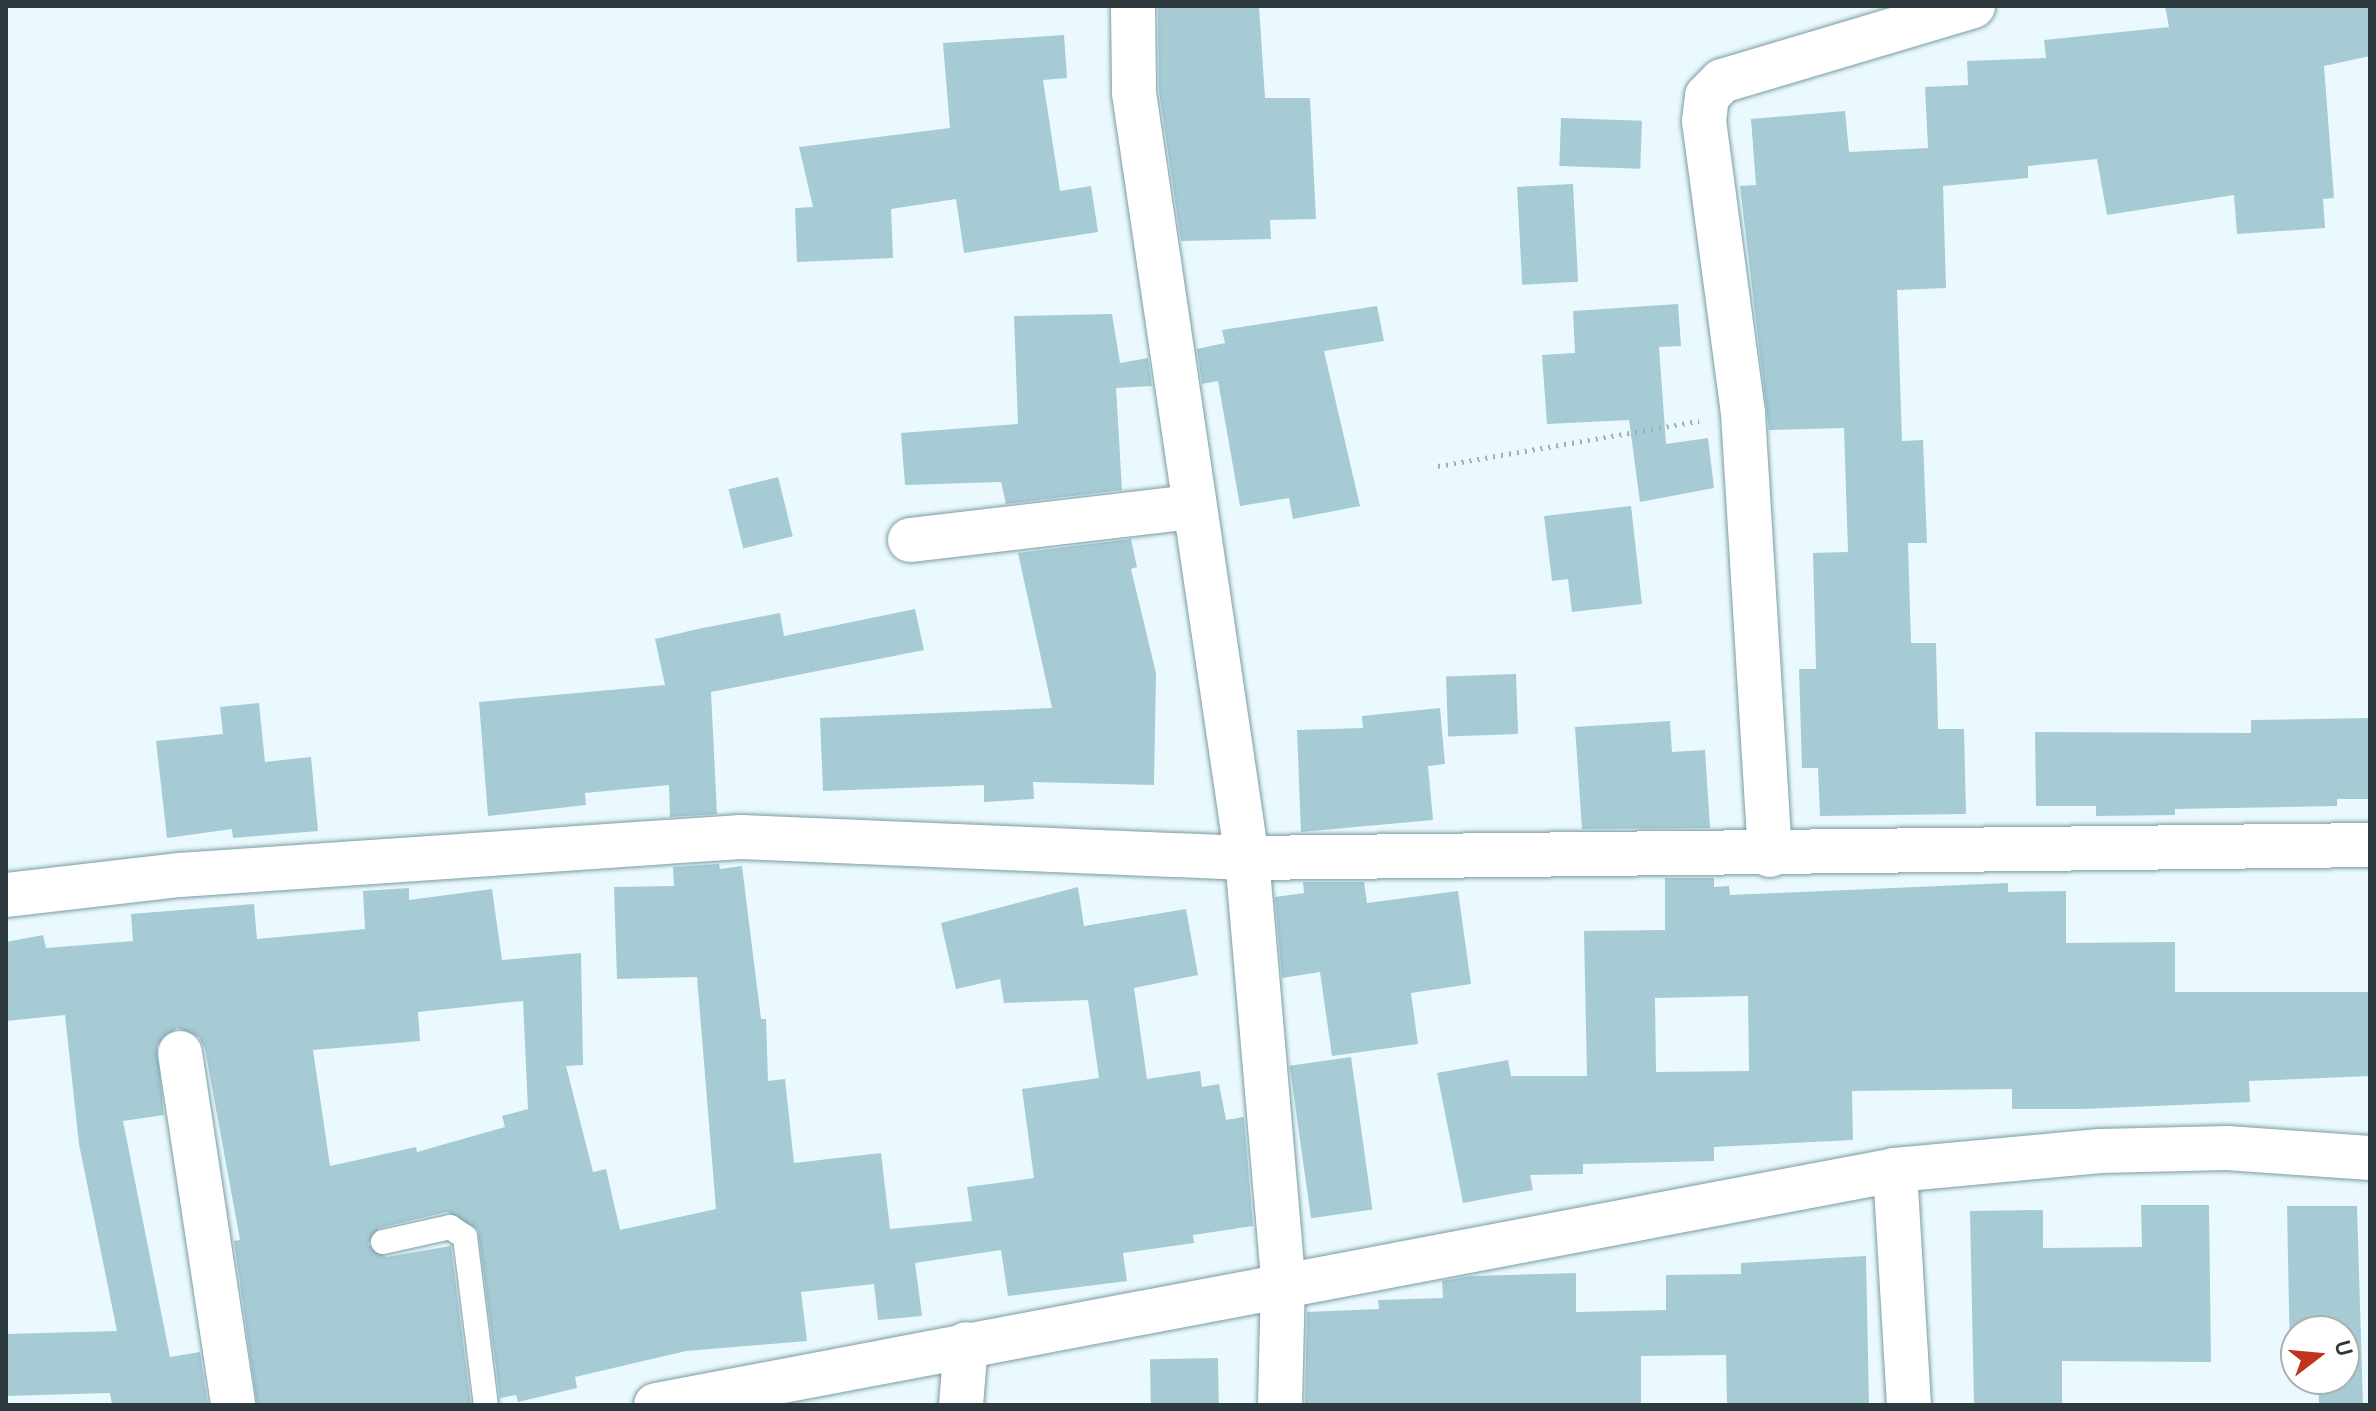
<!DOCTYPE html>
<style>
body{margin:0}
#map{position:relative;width:2376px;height:1411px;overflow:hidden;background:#eaf9fd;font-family:Overpass,sans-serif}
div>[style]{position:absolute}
.building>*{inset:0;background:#a6cbd4;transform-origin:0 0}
.path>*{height:5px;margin-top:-2.5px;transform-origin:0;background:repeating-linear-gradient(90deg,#a2b0b4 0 2px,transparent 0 8px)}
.roads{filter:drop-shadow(0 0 2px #799ca5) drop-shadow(0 0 2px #799ca5)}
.service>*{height:24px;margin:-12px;padding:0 12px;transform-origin:12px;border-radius:12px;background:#fff}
.minor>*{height:44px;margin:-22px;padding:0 22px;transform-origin:22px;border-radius:22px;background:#fff}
.tertiary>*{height:44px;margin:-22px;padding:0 22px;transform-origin:22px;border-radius:22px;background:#fff}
span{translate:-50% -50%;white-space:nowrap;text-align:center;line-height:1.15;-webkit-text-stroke:6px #fff;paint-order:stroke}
.frame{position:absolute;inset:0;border:8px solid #2c3a3e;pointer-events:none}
.north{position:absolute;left:2280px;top:1315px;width:80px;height:80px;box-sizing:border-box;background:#fff;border:2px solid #abb0b2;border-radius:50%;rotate:74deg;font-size:22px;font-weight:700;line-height:32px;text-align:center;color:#2c3a3e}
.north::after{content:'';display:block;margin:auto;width:28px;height:36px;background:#c0341e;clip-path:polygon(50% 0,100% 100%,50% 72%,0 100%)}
</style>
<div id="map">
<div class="building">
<i style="clip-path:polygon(1158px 6px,1259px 6px,1265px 98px,1310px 98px,1316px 219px,1270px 220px,1271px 239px,1181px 241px,1159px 91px)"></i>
<i style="clip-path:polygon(2165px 6px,2370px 6px,2370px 56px,2324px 66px,2334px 198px,2323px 199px,2325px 228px,2237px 234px,2234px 195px,2107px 215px,2097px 159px,2028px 166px,2028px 178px,1943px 186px,1946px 288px,1897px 290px,1902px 441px,1923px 440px,1927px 543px,1908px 543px,1911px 643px,1936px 643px,1938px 729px,1964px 729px,1966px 814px,1820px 816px,1818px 768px,1802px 768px,1799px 669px,1816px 669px,1813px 553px,1848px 552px,1844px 428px,1769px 430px,1740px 186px,1756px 185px,1751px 119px,1845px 111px,1849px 152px,1928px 148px,1925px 87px,1968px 85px,1967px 61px,2046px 58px,2044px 40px,2169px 27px)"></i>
<i style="clip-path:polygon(1064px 35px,1067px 78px,1043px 80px,1060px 191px,1091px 186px,1098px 232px,964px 253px,956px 199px,891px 209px,893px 258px,797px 262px,795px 208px,813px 207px,799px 147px,950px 128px,943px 43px)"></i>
<i style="left:1561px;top:118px;width:81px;height:48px;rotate:2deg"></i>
<i style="left:1573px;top:184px;width:98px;height:56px;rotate:87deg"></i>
<i style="clip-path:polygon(1678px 304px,1681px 346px,1659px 347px,1666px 444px,1708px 438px,1714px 488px,1640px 502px,1629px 420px,1547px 424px,1542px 355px,1575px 353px,1573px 311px)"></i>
<i style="clip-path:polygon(1377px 306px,1384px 341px,1324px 351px,1360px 506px,1293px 519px,1289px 498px,1240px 506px,1218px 381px,1202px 384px,1197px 349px,1225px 343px,1222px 330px)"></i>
<i style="clip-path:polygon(1112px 314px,1120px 363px,1148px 358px,1152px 386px,1116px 388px,1122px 490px,1006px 504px,1001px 482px,905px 485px,901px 433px,1018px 424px,1014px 316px)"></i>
<i style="left:778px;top:477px;width:61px;height:51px;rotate:76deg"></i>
<i style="clip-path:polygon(1631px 506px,1642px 604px,1572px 612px,1568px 579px,1552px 581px,1544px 516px)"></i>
<i style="clip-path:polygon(1131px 539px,1137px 567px,1131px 569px,1156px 673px,1154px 785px,1033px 782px,1034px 799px,984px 802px,984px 785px,823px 791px,820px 718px,1052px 708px,1018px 553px)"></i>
<i style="clip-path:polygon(915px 609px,924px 650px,711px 692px,717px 814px,670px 817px,669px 785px,585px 793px,586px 805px,488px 816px,479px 702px,665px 685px,655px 639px,698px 629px,780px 613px,784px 636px)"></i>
<i style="left:1516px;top:674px;width:60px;height:70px;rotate:88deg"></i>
<i style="clip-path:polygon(259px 703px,265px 762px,311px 757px,318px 831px,233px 838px,232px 829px,167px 838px,156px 741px,223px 734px,220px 707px)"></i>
<i style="clip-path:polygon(1440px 708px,1445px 764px,1428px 766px,1433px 820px,1301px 832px,1297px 730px,1363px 728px,1362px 716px)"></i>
<i style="clip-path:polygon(2370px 718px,2370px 799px,2337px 799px,2337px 806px,2175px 809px,2175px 815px,2096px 816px,2096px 806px,2036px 806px,2035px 732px,2251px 733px,2251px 720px)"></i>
<i style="clip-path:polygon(1670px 721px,1672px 752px,1705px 750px,1710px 828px,1582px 829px,1575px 727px)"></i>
<i style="clip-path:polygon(evenodd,719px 864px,720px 869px,742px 866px,761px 1019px,766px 1019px,768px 1081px,785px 1079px,794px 1163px,881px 1153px,890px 1229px,972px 1221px,967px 1187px,1034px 1178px,1022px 1089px,1099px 1078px,1088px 1000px,1004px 1003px,1000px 979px,956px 989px,941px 923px,1078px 887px,1084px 926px,1186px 909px,1198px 975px,1134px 988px,1147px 1079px,1200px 1071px,1202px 1087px,1219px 1084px,1226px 1120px,1244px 1117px,1253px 1226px,1193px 1235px,1194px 1243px,1123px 1253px,1127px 1281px,1008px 1296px,1001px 1250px,915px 1263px,922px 1316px,878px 1320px,874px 1284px,801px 1292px,807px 1341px,686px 1351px,575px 1377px,577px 1388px,518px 1402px,516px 1395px,500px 1398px,478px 1230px,447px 1212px,379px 1228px,368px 1244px,386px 1257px,451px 1246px,471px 1405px,257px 1405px,234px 1241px,240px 1240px,205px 1049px,199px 1037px,177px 1028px,157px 1045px,164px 1115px,123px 1121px,170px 1357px,200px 1352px,208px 1405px,112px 1405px,110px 1393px,6px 1396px,6px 1334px,117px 1331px,79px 1144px,65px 1015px,6px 1021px,6px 942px,43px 935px,46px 948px,133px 941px,131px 914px,254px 904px,257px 939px,365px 929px,363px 891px,409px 888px,409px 900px,492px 889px,502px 960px,581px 953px,583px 1065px,566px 1066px,593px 1172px,606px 1169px,620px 1230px,716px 1209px,697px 977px,617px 979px,614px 887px,674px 886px,673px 867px,719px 864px,523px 1001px,528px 1109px,502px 1116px,505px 1127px,417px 1152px,416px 1147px,330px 1166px,313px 1050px,420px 1041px,418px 1012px,523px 1001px)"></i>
<i style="clip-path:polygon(evenodd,1665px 878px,1714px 878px,1714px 887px,1729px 886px,1730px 895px,2008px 883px,2008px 892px,2066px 891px,2066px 943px,2175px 942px,2175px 992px,2370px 992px,2370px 1076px,2249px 1081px,2250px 1102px,2083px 1109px,2012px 1109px,2012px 1089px,1852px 1091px,1853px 1140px,1714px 1147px,1714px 1161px,1583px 1164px,1583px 1174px,1530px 1175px,1533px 1190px,1463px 1203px,1437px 1073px,1508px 1060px,1511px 1076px,1587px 1076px,1584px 931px,1665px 930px,1665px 878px,1748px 996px,1749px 1071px,1656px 1072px,1655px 998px,1748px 996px)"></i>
<i style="clip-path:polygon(1303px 882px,1364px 882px,1367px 903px,1458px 891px,1471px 984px,1411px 993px,1418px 1044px,1332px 1056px,1320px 972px,1282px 978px,1275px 897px,1304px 893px)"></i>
<i style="left:1351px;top:1057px;width:154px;height:62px;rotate:82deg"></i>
<i style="clip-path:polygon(2141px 1205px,2209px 1205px,2211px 1362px,2062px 1361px,2062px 1405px,1974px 1405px,1970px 1211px,2043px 1210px,2043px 1248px,2142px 1247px)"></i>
<i style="clip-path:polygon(2287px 1206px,2357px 1206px,2363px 1405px,2319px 1405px,2318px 1379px,2344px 1379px,2344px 1331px,2296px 1331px,2296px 1360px,2290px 1360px)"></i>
<i style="clip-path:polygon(1866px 1256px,1869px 1405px,1727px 1405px,1726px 1355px,1641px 1356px,1641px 1405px,1305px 1405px,1307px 1312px,1379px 1309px,1378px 1300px,1443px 1298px,1442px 1281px,1470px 1276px,1576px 1273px,1576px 1312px,1666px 1310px,1666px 1275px,1741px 1274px,1741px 1263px)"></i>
<i style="left:1218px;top:1358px;width:47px;height:68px;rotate:89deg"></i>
</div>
<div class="path">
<i style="left:1438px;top:466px;width:265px;rotate:-9.8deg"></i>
</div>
<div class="roads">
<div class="service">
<i style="left:383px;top:1242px;width:69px;rotate:-12.6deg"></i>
<i style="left:450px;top:1227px;width:18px;rotate:34deg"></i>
<i style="left:465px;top:1237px;width:169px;rotate:82.9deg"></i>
</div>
<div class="minor">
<i style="left:1133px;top:6px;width:87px;rotate:89.3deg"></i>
<i style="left:1134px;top:93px;width:773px;rotate:81.6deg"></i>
<i style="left:1247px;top:858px;width:425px;rotate:85.1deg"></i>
<i style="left:1283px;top:1281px;width:124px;rotate:91.4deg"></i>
<i style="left:910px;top:540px;width:284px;rotate:-6.7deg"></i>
<i style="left:1770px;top:855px;width:443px;rotate:-93.5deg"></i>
<i style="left:1743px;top:413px;width:295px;rotate:-97.6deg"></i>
<i style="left:1704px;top:121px;width:25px;rotate:-83deg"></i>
<i style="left:1707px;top:96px;width:21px;rotate:-45deg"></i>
<i style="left:1722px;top:81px;width:262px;rotate:-16.6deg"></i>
<i style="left:6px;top:895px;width:175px;rotate:-6.6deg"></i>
<i style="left:180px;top:875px;width:562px;rotate:-3.88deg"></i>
<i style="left:741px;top:837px;width:506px;rotate:2.38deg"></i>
<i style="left:1247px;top:858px;width:1123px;rotate:-0.66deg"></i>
<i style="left:180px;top:1053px;width:356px;rotate:81.4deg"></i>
<i style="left:1895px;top:1170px;width:235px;rotate:86.6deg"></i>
<i style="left:961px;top:1405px;width:61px;rotate:-85.3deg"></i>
</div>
<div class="tertiary">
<i style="left:656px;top:1405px;width:1261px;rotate:-10.74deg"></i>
<i style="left:1895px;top:1170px;width:206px;rotate:-5.3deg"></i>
<i style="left:2100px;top:1151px;width:127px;rotate:-1.4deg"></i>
<i style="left:2227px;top:1148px;width:143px;rotate:4deg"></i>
</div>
</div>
<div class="frame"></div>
<div class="north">U</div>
</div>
